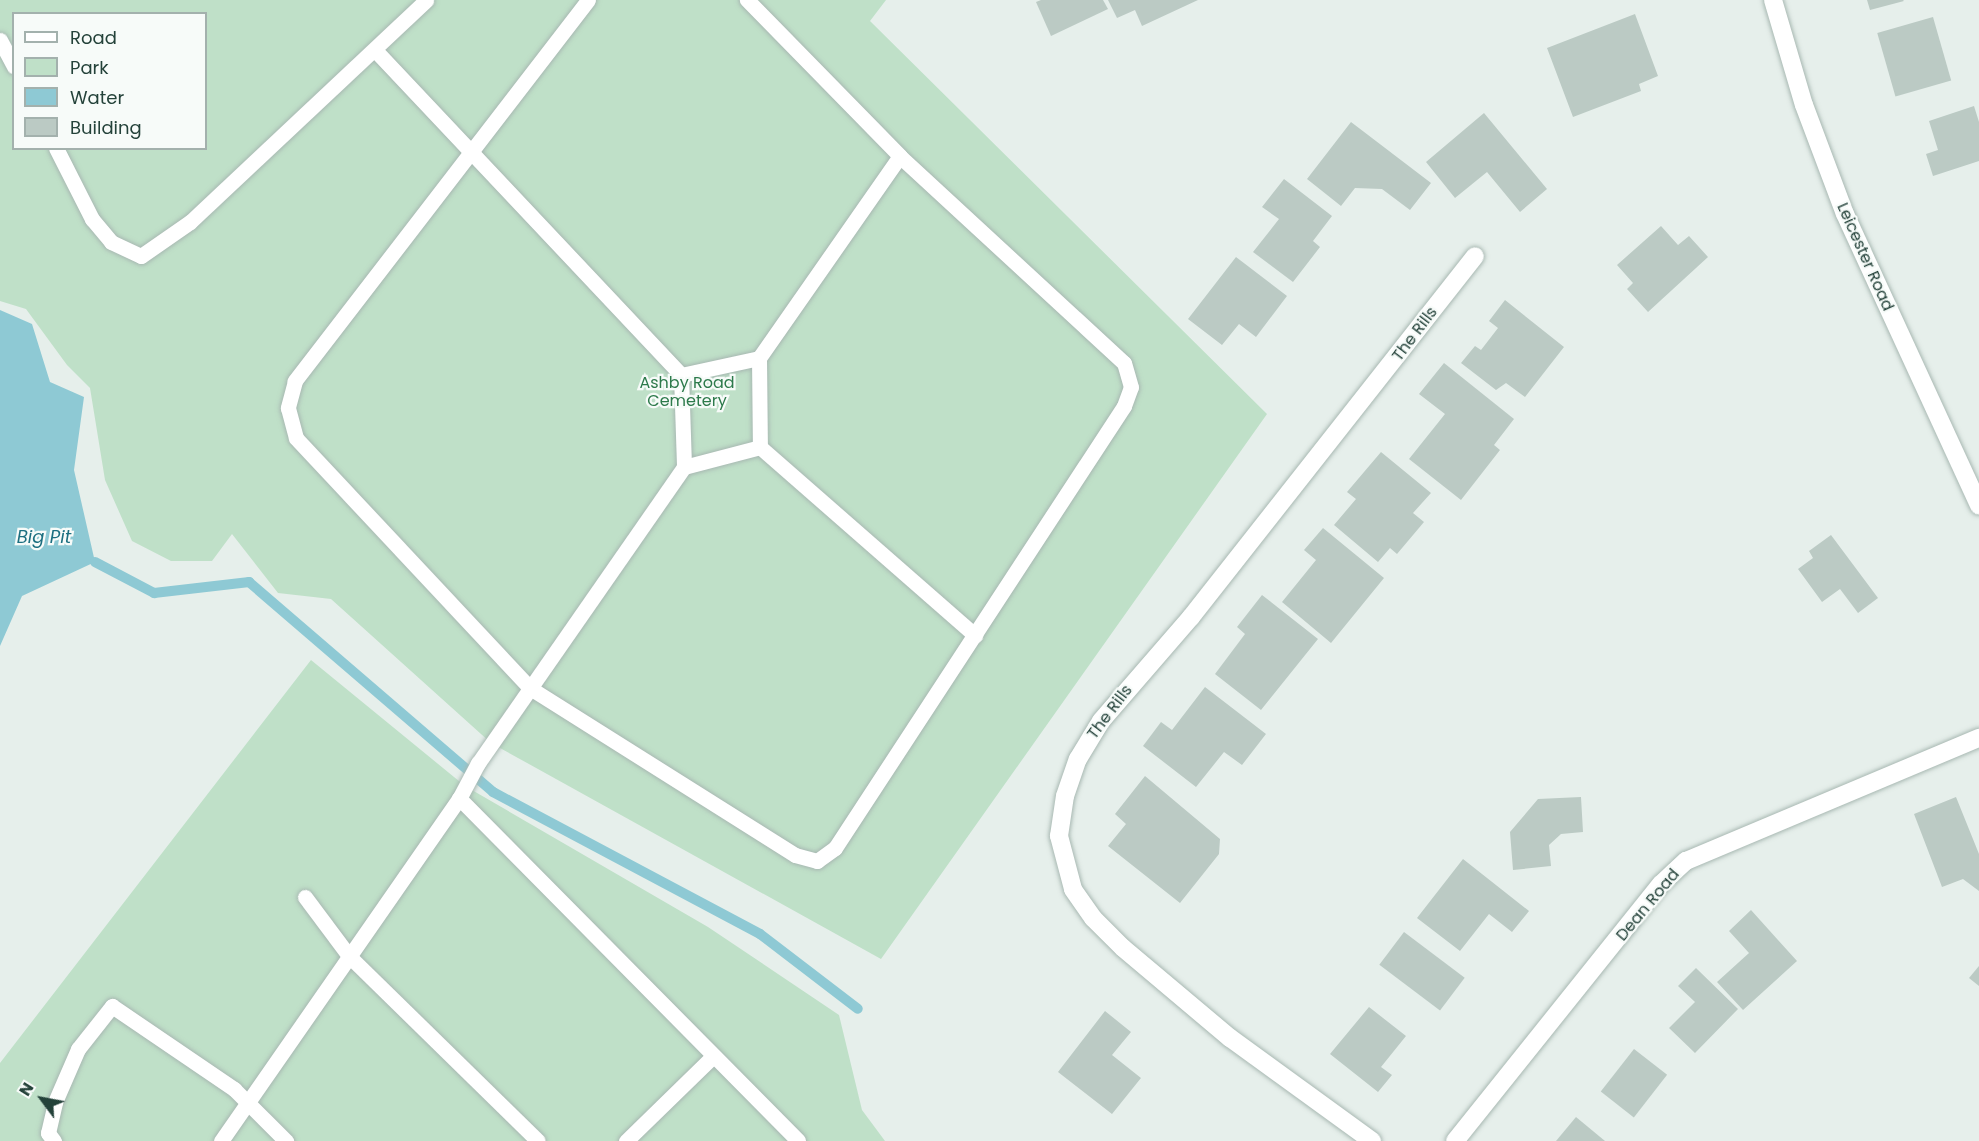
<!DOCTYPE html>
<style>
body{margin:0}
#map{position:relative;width:1979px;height:1141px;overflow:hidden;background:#e6efeb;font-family:Poppins,sans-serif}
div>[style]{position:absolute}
.green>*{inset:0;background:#bfe0c8}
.water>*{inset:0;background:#8ec9d4}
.stream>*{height:10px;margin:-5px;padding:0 5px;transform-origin:5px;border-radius:5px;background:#8ec9d4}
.building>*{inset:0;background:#bbcac4;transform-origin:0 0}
.roads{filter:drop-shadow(0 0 2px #a8b8b2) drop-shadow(0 0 2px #a8b8b2)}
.lane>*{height:15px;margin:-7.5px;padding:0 7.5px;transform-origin:7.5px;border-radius:7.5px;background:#fff}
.street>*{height:18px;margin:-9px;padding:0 9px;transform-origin:9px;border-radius:9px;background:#fff}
.secondary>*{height:18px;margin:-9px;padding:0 9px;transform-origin:9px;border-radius:9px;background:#fff}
span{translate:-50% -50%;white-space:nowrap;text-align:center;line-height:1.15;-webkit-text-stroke:4.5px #f7fbf9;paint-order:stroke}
.street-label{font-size:16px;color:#24423a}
.park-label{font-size:16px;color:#2d7a4b}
.water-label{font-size:18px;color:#1c6f80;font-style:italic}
.legend{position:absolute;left:12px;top:12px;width:195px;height:138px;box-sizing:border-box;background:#f7fbf9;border:2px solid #a3b1ad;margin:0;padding:8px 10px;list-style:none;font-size:18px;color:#24423a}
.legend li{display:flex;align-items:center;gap:12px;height:30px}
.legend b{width:30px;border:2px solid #a3b1ad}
.north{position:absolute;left:12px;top:1069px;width:60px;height:60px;-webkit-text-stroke:4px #f7fbf9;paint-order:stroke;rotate:302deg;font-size:16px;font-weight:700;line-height:24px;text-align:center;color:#24423a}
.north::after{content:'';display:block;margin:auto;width:21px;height:27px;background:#24423a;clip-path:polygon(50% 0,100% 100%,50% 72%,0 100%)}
</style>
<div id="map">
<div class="green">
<i style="clip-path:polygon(evenodd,0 0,886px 0,870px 21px,1267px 414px,881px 959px,491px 743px,331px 599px,278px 593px,232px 534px,212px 561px,171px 561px,132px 541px,105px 480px,90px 388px,67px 365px,26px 309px,0 301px,0 0,14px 14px,206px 14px,206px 148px,14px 148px,14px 14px)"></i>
<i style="clip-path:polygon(311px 660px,465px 786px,708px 927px,839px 1015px,862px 1110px,885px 1141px,0 1141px,0 1063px)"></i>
</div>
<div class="water">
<i style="clip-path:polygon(0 310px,32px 324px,50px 382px,84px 397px,74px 470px,95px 562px,22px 596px,0 646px)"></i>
</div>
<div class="stream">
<i style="left:95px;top:562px;width:67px;rotate:27.7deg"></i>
<i style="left:154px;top:593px;width:96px;rotate:-6.6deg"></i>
<i style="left:249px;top:582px;width:322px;rotate:40.7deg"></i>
<i style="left:493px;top:792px;width:302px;rotate:28deg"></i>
<i style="left:760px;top:934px;width:123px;rotate:37.4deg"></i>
</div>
<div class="building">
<i style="clip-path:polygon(1041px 0,1103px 0,1108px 9px,1051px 36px,1036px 2px)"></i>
<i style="clip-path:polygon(1108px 0,1198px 0,1142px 26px,1135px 10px,1117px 18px)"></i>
<i style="clip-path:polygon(1867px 0,1903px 0,1904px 1px,1870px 10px)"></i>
<i style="clip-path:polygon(1635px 14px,1658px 76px,1639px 84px,1641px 91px,1573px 117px,1547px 48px)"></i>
<i style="left:1933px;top:17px;width:66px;height:58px;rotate:74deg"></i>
<i style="clip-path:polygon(1974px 106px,1979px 122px,1979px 161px,1933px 176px,1926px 154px,1938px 150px,1929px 121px)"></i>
<i style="clip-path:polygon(1484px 113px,1547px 189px,1520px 212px,1487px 172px,1455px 198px,1426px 162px)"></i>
<i style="clip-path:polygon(1351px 122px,1431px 183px,1410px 210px,1382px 189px,1355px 188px,1341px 206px,1307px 179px)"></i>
<i style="clip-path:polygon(1284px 179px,1332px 216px,1313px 241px,1320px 247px,1293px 282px,1253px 252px,1279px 219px,1262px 207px)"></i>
<i style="clip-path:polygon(1661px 226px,1678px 245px,1689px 236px,1708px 257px,1648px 312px,1627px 289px,1633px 283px,1617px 265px)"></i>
<i style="clip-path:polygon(1236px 257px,1287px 296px,1256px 337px,1239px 324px,1222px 345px,1188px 319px)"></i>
<i style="clip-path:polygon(1505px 300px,1564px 347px,1525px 397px,1506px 383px,1496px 390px,1461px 363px,1475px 346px,1481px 350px,1498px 328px,1489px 321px)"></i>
<i style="clip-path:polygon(1444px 363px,1514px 419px,1494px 445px,1500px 450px,1461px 500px,1409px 459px,1445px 414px,1419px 394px)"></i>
<i style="clip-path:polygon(1381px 452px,1431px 493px,1413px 513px,1424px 522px,1397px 554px,1390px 548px,1378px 562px,1334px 525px,1356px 499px,1347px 492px)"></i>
<i style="clip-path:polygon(1323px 528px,1384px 578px,1331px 643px,1282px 602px,1316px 560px,1304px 550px)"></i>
<i style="clip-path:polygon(1831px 535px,1878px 598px,1858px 613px,1840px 589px,1822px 602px,1798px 569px,1813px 558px,1809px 551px)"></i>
<i style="clip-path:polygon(1262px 595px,1318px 639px,1261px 710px,1215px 674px,1245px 634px,1237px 627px)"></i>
<i style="clip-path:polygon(1205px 687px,1266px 734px,1242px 765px,1224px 752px,1196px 787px,1143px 746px,1161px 722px,1172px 730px)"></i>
<i style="clip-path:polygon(1145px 776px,1220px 839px,1219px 854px,1180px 903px,1108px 846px,1126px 824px,1115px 814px)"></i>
<i style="clip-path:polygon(1581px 797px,1583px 832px,1561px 834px,1549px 845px,1551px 866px,1513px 870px,1510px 832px,1538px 799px)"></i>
<i style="clip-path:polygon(1956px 797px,1979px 854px,1979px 891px,1963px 879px,1942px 887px,1914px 814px)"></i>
<i style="clip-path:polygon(1463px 859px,1529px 911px,1512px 932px,1489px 914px,1460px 951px,1417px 918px)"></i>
<i style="clip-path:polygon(1751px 910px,1797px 961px,1743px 1010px,1717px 982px,1749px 953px,1729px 931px)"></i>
<i style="left:1404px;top:932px;width:76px;height:41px;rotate:37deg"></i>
<i style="clip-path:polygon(1979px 966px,1979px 986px,1969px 978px)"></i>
<i style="clip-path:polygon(1696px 968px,1738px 1009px,1695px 1053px,1669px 1028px,1695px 1002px,1678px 986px)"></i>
<i style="clip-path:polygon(1369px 1007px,1406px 1036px,1381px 1067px,1392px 1075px,1378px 1092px,1330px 1054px)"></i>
<i style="clip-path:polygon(1105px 1011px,1131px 1032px,1112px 1055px,1141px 1078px,1112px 1114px,1058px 1072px)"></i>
<i style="left:1634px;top:1049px;width:42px;height:54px;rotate:38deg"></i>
<i style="clip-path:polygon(1576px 1117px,1605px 1141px,1556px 1141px)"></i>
</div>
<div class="roads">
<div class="lane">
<i style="left:588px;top:0;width:481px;rotate:127.6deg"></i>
<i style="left:295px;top:381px;width:28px;rotate:105deg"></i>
<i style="left:288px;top:408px;width:31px;rotate:75deg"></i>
<i style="left:296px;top:438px;width:342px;rotate:46.9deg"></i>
<i style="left:530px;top:688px;width:313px;rotate:32.2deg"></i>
<i style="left:795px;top:855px;width:23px;rotate:15deg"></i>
<i style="left:817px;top:861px;width:22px;rotate:-36deg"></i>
<i style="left:835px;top:848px;width:528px;rotate:-56.82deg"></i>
<i style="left:1124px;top:406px;width:20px;rotate:-70deg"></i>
<i style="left:1131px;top:387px;width:25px;rotate:-106deg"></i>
<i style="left:1124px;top:363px;width:305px;rotate:-137.3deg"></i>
<i style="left:900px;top:156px;width:219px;rotate:-134.4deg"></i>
<i style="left:0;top:40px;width:30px;rotate:62deg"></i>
<i style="left:375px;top:50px;width:446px;rotate:46.7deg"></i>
<i style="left:681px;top:375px;width:92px;rotate:88.1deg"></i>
<i style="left:684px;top:467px;width:361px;rotate:124.8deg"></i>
<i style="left:478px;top:763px;width:40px;rotate:118deg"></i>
<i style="left:56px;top:148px;width:80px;rotate:63.1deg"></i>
<i style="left:92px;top:219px;width:30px;rotate:50deg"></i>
<i style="left:111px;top:242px;width:33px;rotate:25deg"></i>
<i style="left:141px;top:256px;width:60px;rotate:-34.8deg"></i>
<i style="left:190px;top:222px;width:324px;rotate:-43.2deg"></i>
<i style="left:759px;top:358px;width:246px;rotate:-55.1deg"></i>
<i style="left:681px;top:375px;width:80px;rotate:-12.3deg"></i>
<i style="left:759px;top:358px;width:89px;rotate:89.4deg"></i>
<i style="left:684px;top:467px;width:79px;rotate:-14.7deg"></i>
<i style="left:760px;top:447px;width:286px;rotate:41.2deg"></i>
<i style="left:305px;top:897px;width:74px;rotate:53.3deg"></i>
<i style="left:349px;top:956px;width:264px;rotate:44.4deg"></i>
<i style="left:54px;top:1141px;width:10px;rotate:-127deg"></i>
<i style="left:48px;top:1133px;width:32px;rotate:-77deg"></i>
<i style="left:55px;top:1102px;width:58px;rotate:-66.5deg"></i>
<i style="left:78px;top:1049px;width:55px;rotate:-51.7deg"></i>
<i style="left:112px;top:1006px;width:148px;rotate:34.2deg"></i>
<i style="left:234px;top:1089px;width:74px;rotate:45deg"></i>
<i style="left:221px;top:1141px;width:417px;rotate:-55.2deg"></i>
<i style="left:459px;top:798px;width:482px;rotate:45.3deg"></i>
<i style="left:626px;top:1141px;width:122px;rotate:-44.3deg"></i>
</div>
<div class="street">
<i style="left:1372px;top:1141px;width:175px;rotate:-144deg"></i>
<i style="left:1230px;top:1038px;width:140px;rotate:-139.9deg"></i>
<i style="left:1123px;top:948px;width:42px;rotate:-135deg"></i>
<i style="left:1093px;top:918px;width:35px;rotate:-125deg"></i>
<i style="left:1073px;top:889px;width:55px;rotate:-104.8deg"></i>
<i style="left:1059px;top:836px;width:40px;rotate:-81.5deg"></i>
<i style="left:1065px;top:796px;width:39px;rotate:-71deg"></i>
<i style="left:1078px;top:759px;width:44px;rotate:-58.8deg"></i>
<i style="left:1101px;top:721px;width:138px;rotate:-49.1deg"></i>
<i style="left:1191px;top:617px;width:459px;rotate:-51.8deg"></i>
<i style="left:1455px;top:1141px;width:329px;rotate:-51.3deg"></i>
<i style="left:1661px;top:884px;width:34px;rotate:-43deg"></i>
<i style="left:1686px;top:861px;width:318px;rotate:-22.8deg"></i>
</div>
<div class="secondary">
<i style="left:1773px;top:0;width:109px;rotate:73.6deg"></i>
<i style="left:1804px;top:105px;width:116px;rotate:69.4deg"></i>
<i style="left:1845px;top:214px;width:321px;rotate:65.3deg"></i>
</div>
</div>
<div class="street-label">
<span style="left:1865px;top:257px;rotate:66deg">Leicester Road</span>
<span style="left:1415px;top:334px;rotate:-53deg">The Rills</span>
<span style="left:1110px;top:712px;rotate:-53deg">The Rills</span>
<span style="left:1648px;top:905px;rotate:-50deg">Dean Road</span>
</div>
<div class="park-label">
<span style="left:687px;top:392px">Ashby Road<br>Cemetery</span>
</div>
<div class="water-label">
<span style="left:44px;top:537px">Big Pit</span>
</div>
<ul class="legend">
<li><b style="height:8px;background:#fff"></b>Road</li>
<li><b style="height:16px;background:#bfe0c8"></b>Park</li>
<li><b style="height:16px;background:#8ec9d4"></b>Water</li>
<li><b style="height:16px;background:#bbcac4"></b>Building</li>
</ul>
<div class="north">N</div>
</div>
